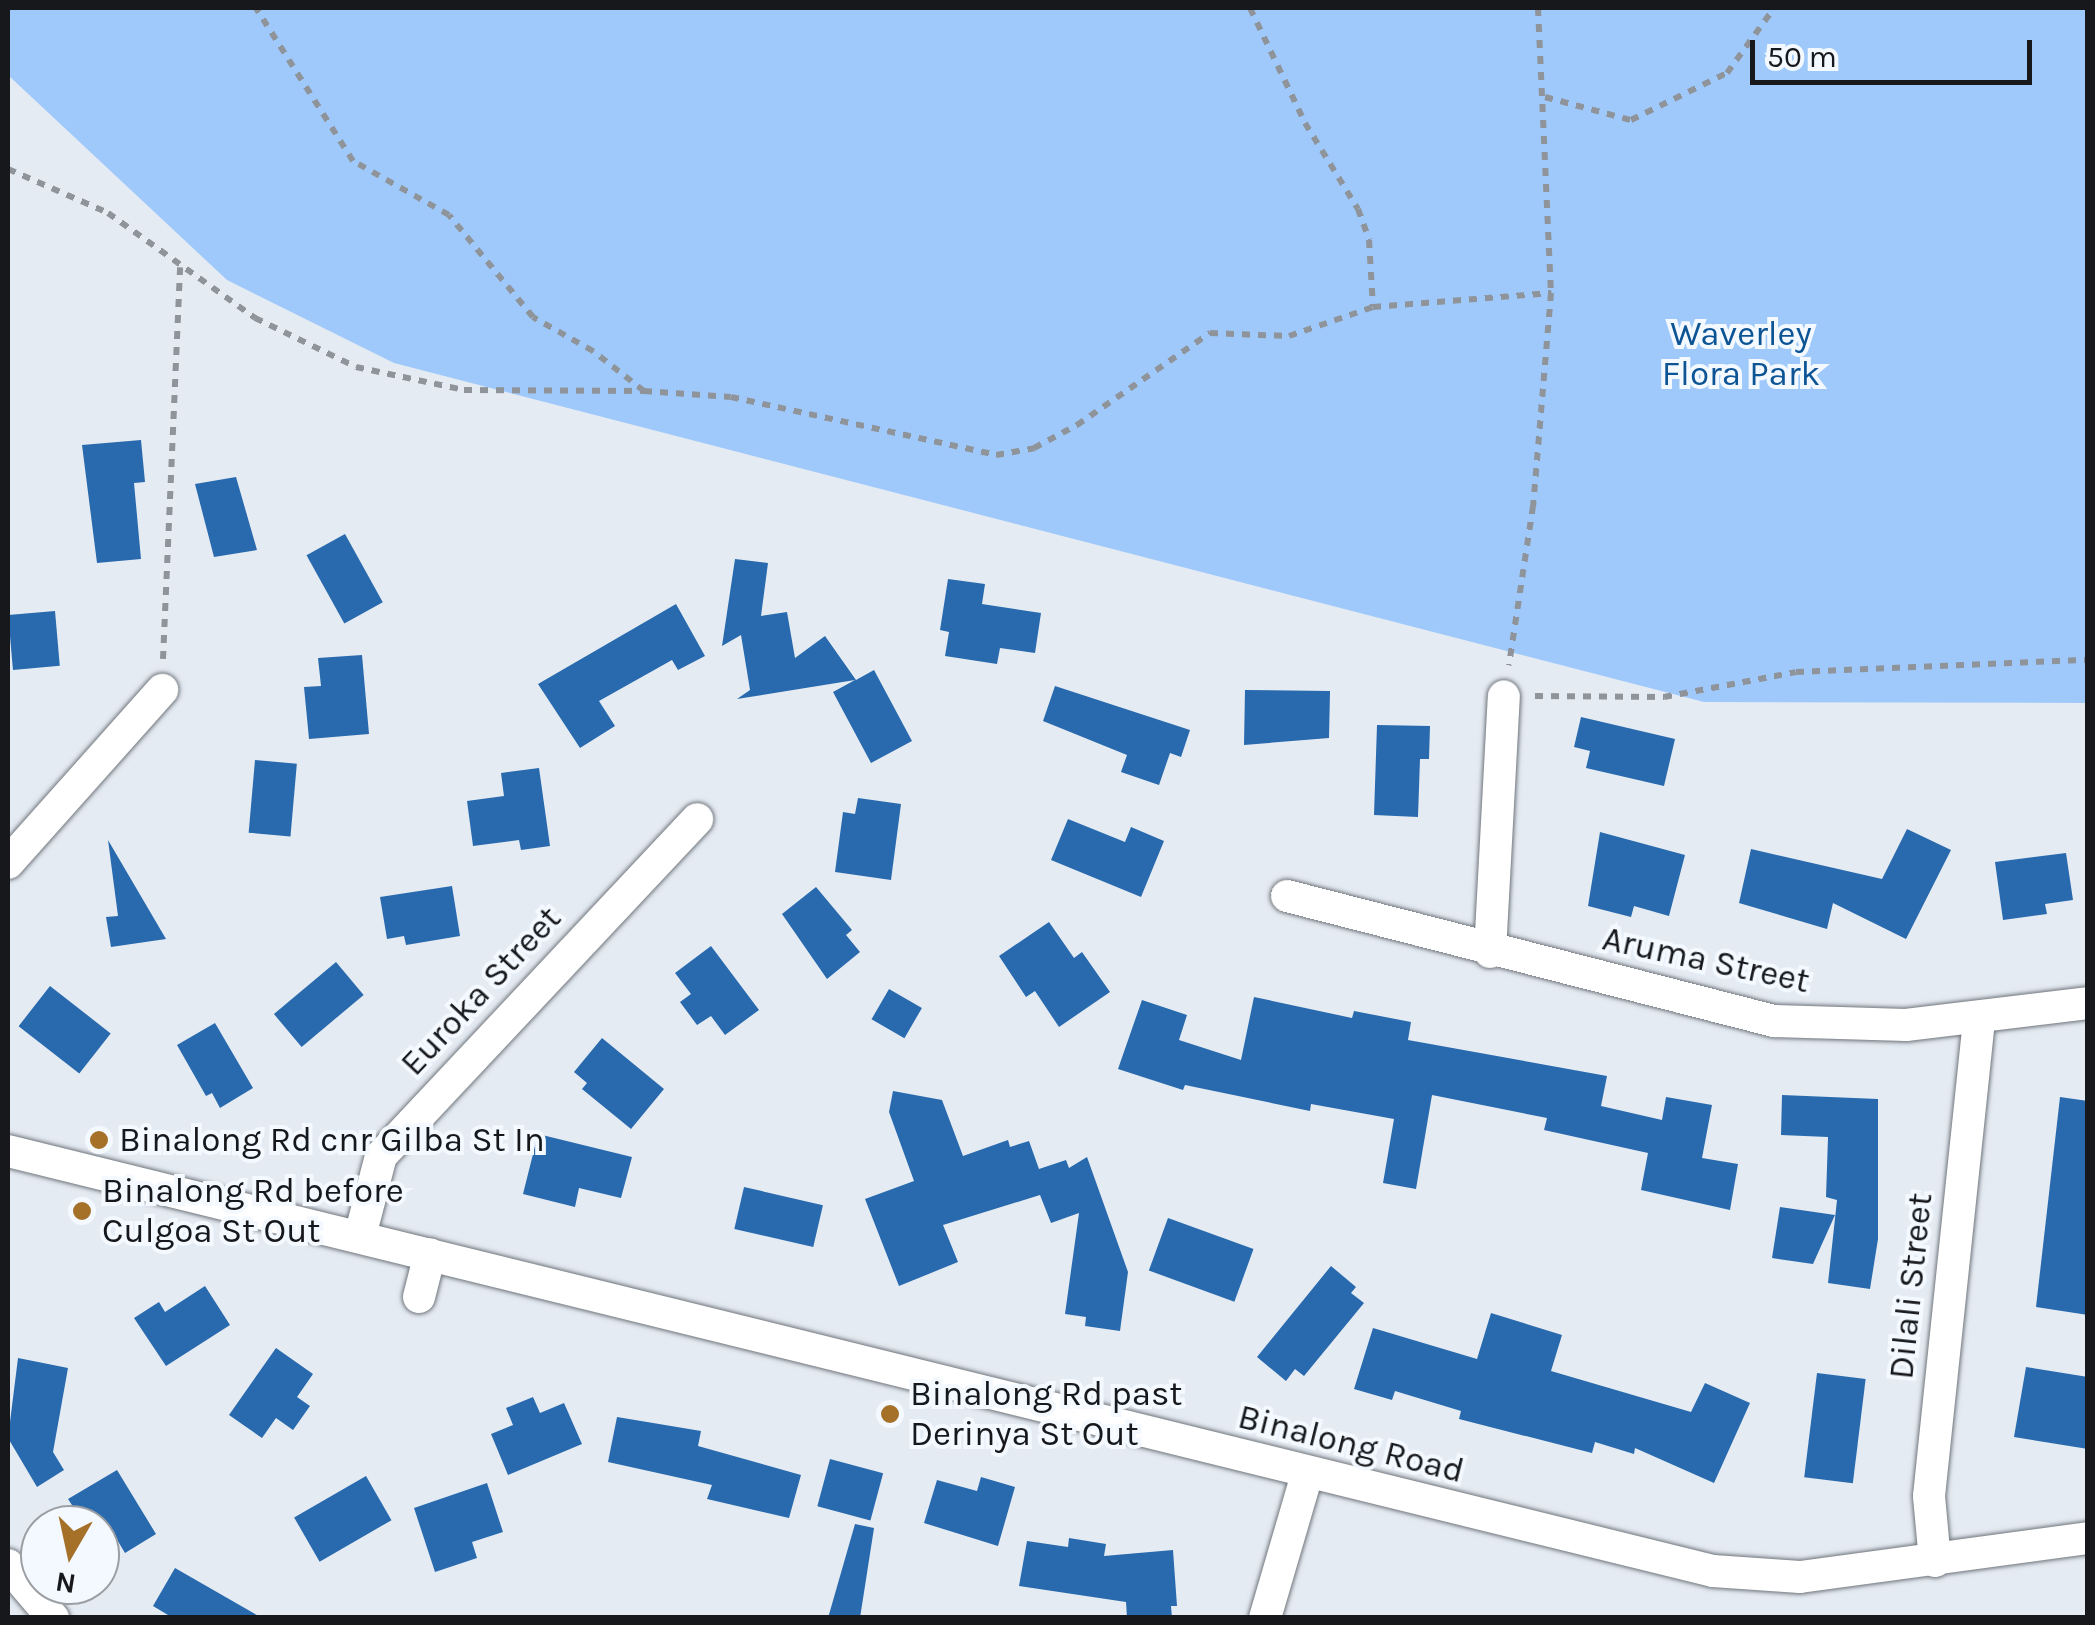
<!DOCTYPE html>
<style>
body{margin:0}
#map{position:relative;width:2095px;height:1625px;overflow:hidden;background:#e5ebf3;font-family:Karla,sans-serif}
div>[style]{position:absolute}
.green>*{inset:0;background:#9fc9fa}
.building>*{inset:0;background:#286aad;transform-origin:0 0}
.path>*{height:6px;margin-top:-3px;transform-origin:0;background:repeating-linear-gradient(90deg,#8f949a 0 8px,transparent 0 16px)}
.roads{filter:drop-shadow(0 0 2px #70767c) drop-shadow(0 0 2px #70767c)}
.street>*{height:32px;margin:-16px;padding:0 16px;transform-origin:16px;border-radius:16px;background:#fff}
.dots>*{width:28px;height:28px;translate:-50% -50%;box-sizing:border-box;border:5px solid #f3f9ff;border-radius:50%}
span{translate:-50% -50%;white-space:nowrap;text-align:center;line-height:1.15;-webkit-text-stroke:8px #f3f9ff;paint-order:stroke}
.park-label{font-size:35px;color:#0d5495}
.street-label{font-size:35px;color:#16181b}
.poi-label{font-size:35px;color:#16181b}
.left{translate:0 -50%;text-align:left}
.frame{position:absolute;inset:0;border:10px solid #16181b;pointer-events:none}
.north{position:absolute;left:20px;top:1505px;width:100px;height:100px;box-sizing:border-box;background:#f3f9ff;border:2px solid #9b9fa4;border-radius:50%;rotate:189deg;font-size:28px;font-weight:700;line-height:40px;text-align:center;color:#16181b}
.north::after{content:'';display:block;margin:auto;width:35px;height:45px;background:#a57129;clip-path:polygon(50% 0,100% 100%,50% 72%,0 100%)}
.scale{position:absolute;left:1750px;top:40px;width:282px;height:45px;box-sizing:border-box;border:5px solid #16181b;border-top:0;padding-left:12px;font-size:30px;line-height:35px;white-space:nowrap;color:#16181b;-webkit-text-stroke:8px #f3f9ff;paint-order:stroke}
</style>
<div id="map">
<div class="green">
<i style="clip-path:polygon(8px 8px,2087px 8px,2087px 703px,1704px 702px,394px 363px,227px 280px,8px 75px)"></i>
</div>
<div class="building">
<i style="clip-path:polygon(141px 440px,145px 482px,134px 483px,141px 559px,97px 563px,82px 445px)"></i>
<i style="clip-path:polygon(236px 477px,257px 550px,214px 557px,195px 484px)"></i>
<i style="left:345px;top:534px;width:78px;height:44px;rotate:61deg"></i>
<i style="clip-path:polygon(735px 559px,768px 563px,761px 616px,787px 612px,795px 658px,825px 636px,856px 680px,874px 670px,912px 741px,871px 763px,833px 692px,855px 680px,737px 699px,750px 690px,741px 635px,722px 646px)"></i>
<i style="clip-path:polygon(948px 579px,985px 584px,982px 604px,1041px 613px,1035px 653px,1000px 648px,997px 664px,945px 656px,949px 632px,940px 630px)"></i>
<i style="clip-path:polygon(676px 604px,705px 656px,678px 670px,672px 660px,599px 701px,615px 726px,580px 748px,538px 684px)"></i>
<i style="left:55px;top:611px;width:55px;height:47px;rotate:85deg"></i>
<i style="clip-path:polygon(362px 655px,369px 734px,309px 739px,304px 687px,321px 686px,318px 658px)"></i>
<i style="clip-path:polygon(1055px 686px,1190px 730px,1181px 757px,1170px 753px,1159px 785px,1121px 772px,1127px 755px,1043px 721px)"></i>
<i style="clip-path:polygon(1245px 690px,1330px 691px,1329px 738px,1244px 745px)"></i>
<i style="clip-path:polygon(1581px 717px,1675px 739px,1664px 786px,1586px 768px,1590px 751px,1574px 747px)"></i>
<i style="clip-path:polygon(1377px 725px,1430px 726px,1429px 759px,1420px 759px,1418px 817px,1374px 815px)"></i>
<i style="left:255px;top:760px;width:42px;height:73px;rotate:5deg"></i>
<i style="clip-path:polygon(539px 768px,550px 846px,521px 850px,519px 840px,473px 846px,467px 801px,504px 796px,501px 773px)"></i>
<i style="clip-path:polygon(858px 798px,901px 804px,891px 880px,835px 872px,843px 812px,855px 814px)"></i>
<i style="clip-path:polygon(1068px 819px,1125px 842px,1131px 827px,1164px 841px,1141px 897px,1051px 860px)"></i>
<i style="clip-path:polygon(1907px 829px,1951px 850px,1906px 939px,1833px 903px,1827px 929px,1739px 903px,1751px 849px,1882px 879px)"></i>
<i style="clip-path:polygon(1600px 832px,1685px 855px,1669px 916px,1634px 906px,1631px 917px,1588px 906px)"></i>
<i style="clip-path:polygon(108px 840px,166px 939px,111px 947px,106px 917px,118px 916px)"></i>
<i style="clip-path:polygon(2066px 853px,2073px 900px,2045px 904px,2047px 914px,2003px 920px,1995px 862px)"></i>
<i style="clip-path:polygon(452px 886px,460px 936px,406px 945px,404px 936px,387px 939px,380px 897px)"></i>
<i style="clip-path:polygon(816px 887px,852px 930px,846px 935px,860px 952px,827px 979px,782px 914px)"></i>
<i style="clip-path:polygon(1049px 922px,1074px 958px,1082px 952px,1110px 992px,1059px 1027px,1035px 991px,1026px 997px,999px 956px)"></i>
<i style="clip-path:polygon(711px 946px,759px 1010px,725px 1035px,711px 1016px,697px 1025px,680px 1002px,691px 994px,675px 973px)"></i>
<i style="left:336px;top:962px;width:43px;height:81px;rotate:50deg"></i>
<i style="left:50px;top:986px;width:77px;height:51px;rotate:38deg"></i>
<i style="left:889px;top:989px;width:38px;height:35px;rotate:30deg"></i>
<i style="clip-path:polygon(1254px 997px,1352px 1018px,1354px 1011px,1411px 1022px,1408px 1040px,1607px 1076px,1601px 1106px,1662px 1120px,1666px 1097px,1712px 1105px,1702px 1158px,1738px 1164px,1730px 1210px,1641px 1190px,1648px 1153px,1544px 1130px,1547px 1118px,1432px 1095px,1416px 1189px,1383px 1183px,1394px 1119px,1311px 1104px,1310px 1111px,1185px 1085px,1183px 1090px,1118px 1069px,1142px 1000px,1187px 1015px,1179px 1040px,1241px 1060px)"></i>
<i style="clip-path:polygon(215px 1023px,253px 1088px,220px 1108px,212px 1093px,206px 1096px,177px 1045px)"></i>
<i style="clip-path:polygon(602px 1038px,664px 1089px,631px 1129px,582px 1089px,587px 1083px,574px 1072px)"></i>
<i style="clip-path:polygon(893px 1091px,942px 1100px,963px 1156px,1008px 1140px,1010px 1147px,1029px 1141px,1039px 1169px,1066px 1160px,1069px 1168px,1087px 1157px,1128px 1272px,1120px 1331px,1085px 1326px,1086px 1317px,1065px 1314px,1079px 1213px,1051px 1223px,1040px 1195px,943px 1225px,958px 1262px,899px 1286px,865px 1199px,914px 1181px,889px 1112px)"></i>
<i style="clip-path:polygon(1782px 1095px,1878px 1099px,1878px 1239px,1870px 1289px,1828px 1283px,1837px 1200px,1826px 1197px,1828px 1137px,1781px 1135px)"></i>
<i style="clip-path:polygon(2060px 1097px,2088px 1101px,2088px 1315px,2036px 1307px)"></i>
<i style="clip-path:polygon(538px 1134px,632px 1157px,621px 1198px,579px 1188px,575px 1207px,523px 1194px)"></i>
<i style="left:744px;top:1187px;width:81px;height:43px;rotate:13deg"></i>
<i style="clip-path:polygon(1780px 1207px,1835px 1215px,1813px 1264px,1772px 1258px)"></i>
<i style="left:1168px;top:1218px;width:91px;height:56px;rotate:20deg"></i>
<i style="clip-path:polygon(1331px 1266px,1356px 1287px,1351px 1293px,1364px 1303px,1304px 1376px,1295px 1369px,1286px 1381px,1257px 1357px)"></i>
<i style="clip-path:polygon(205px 1286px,230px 1325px,166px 1366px,134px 1318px,159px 1302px,165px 1312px)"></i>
<i style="clip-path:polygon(1491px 1313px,1562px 1335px,1551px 1371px,1691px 1412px,1705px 1383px,1750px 1403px,1714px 1483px,1635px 1448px,1634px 1454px,1595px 1442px,1592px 1453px,1459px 1419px,1461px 1411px,1395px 1391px,1392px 1400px,1354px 1389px,1373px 1328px,1477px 1359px)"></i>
<i style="clip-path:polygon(276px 1348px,313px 1374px,297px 1397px,310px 1406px,293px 1430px,276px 1418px,262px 1438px,229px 1415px)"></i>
<i style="clip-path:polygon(18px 1358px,68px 1368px,53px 1452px,64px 1470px,37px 1487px,8px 1438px)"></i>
<i style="clip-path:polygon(2026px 1367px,2088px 1377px,2088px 1449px,2014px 1437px)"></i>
<i style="left:1817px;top:1373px;width:49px;height:105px;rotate:7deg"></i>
<i style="clip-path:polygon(533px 1397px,540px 1413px,564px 1403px,582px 1444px,508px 1475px,491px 1434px,513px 1425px,506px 1408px)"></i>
<i style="clip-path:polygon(617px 1417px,701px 1431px,698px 1446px,801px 1475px,789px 1518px,707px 1499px,712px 1485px,608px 1462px)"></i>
<i style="left:830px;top:1459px;width:55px;height:49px;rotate:15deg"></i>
<i style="clip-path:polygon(117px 1470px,156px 1534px,125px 1553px,113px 1533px,100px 1541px,100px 1525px,85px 1525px,68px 1499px)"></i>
<i style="left:366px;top:1476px;width:51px;height:83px;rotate:60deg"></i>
<i style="clip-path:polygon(981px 1477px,1015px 1487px,998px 1546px,924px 1523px,937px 1480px,977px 1491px)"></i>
<i style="clip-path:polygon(487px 1483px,503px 1532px,472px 1542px,477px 1558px,435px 1572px,414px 1508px)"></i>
<i style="clip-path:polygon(855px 1524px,874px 1528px,860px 1618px,828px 1618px)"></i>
<i style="clip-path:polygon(1069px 1538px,1106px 1544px,1104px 1556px,1173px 1550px,1177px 1606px,1171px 1606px,1172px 1618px,1127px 1618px,1126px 1602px,1019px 1586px,1027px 1541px,1068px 1547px)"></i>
<i style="clip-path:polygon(175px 1568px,262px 1618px,173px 1618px,153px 1606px)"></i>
</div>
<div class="path">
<i style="left:1250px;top:8px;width:127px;rotate:64.4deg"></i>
<i style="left:1305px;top:123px;width:101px;rotate:58.4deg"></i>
<i style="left:1358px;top:209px;width:33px;rotate:70deg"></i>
<i style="left:1369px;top:240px;width:67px;rotate:86.6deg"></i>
<i style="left:1538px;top:8px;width:285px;rotate:87.4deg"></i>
<i style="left:1545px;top:97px;width:89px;rotate:15deg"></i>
<i style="left:1631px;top:120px;width:107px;rotate:-26.1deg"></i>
<i style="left:1727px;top:73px;width:80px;rotate:-54.1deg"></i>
<i style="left:8px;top:169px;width:109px;rotate:23.7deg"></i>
<i style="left:108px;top:213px;width:181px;rotate:35.5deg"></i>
<i style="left:255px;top:318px;width:112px;rotate:25.9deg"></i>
<i style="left:356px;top:367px;width:110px;rotate:12deg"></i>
<i style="left:464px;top:390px;width:180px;rotate:0.3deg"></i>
<i style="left:644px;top:391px;width:65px;rotate:-141.9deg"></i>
<i style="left:593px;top:351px;width:69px;rotate:-150.5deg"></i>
<i style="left:533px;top:317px;width:132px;rotate:-129.5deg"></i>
<i style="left:449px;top:215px;width:110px;rotate:-150.6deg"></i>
<i style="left:353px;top:161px;width:181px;rotate:-122.4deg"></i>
<i style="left:644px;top:391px;width:87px;rotate:3.9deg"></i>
<i style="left:731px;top:397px;width:271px;rotate:12.3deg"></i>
<i style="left:996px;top:455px;width:39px;rotate:-10deg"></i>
<i style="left:1034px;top:448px;width:49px;rotate:-28.1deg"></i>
<i style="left:1077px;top:425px;width:162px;rotate:-34.7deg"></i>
<i style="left:1210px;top:333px;width:79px;rotate:2.2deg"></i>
<i style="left:1289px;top:336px;width:89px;rotate:-19deg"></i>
<i style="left:1373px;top:307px;width:179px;rotate:-4.5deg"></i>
<i style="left:1551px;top:293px;width:214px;rotate:94.8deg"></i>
<i style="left:1533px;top:506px;width:161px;rotate:98.6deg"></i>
<i style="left:163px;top:659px;width:392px;rotate:-87.5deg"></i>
<i style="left:1535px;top:696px;width:129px;rotate:0.4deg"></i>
<i style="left:1664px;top:697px;width:134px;rotate:-10.7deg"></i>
<i style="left:1796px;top:672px;width:292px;rotate:-2.4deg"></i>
</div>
<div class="roads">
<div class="street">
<i style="left:8px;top:863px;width:232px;rotate:-48.3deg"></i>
<i style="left:1287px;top:896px;width:503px;rotate:14.4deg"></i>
<i style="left:1774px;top:1021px;width:132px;rotate:1.7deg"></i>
<i style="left:1906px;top:1025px;width:183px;rotate:-6.9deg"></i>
<i style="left:1490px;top:952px;width:256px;rotate:-86.9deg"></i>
<i style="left:8px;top:1151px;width:1756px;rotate:13.84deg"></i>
<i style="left:1713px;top:1571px;width:87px;rotate:3.9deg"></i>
<i style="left:1800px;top:1577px;width:291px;rotate:-7.7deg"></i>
<i style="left:360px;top:1236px;width:83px;rotate:-75.3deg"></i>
<i style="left:381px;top:1156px;width:462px;rotate:-46.8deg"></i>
<i style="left:419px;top:1297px;width:44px;rotate:-75.7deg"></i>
<i style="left:1935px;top:1561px;width:65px;rotate:-95.3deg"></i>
<i style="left:1929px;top:1496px;width:480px;rotate:-84deg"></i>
<i style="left:8px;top:1565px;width:70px;rotate:49.7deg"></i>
<i style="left:1265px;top:1618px;width:150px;rotate:-73.7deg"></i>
</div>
</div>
<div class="dots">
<i style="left:99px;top:1140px;background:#a57129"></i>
<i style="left:82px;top:1211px;background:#a57129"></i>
<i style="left:890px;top:1414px;background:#a57129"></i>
</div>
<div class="park-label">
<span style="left:1741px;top:354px">Waverley<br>Flora Park</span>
</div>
<div class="street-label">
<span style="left:1706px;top:960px;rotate:12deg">Aruma Street</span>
<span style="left:481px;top:991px;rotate:-47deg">Euroka Street</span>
<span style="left:1911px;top:1286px;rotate:-84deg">Dilali Street</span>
<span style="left:1351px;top:1444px;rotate:14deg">Binalong Road</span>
</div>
<div class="poi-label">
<span class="left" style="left:119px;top:1140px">Binalong Rd cnr Gilba St In</span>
<span class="left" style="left:102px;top:1211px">Binalong Rd before<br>Culgoa St Out</span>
<span class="left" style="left:910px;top:1414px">Binalong Rd past<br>Derinya St Out</span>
</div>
<div class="frame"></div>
<div class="north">N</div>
<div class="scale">50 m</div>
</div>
